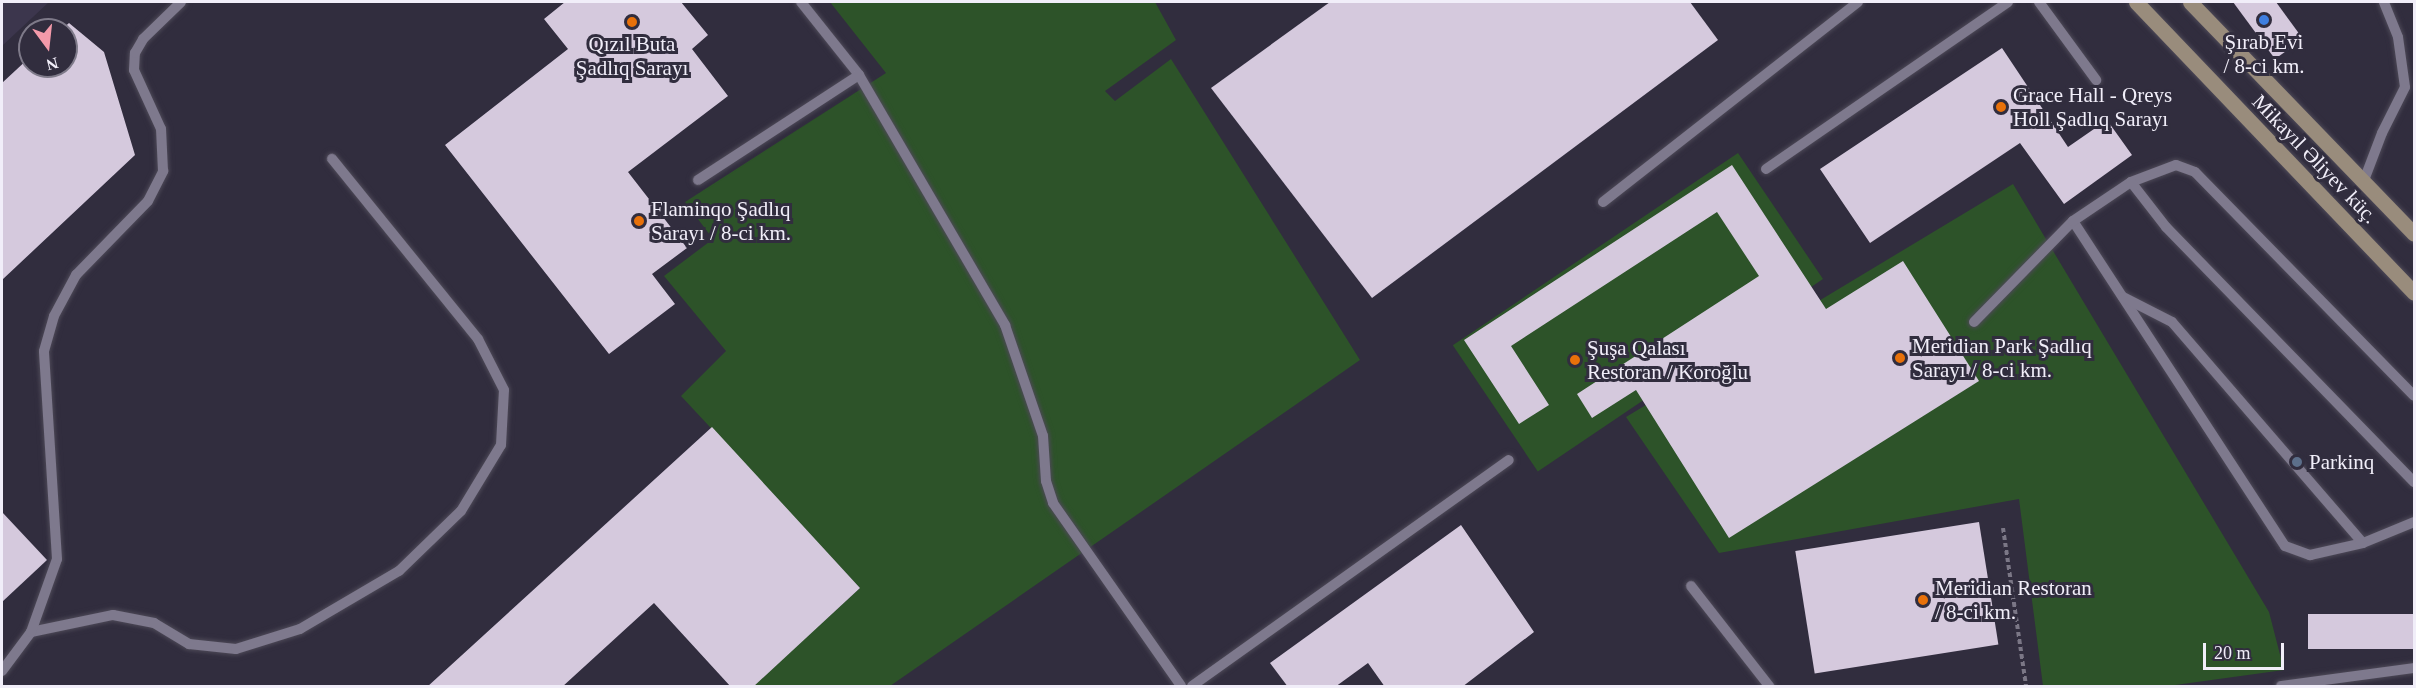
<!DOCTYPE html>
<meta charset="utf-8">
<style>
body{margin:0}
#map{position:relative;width:2416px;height:688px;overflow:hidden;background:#312d3e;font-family:Georgia,serif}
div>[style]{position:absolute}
.built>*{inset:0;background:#3c364d}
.green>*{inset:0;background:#2d5329;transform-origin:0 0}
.building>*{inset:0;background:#d5c9dd;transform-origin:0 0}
.path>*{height:4px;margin-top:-2px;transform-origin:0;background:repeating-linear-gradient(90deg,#7b7786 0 4.5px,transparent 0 7.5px)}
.roads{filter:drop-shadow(0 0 2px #4d4957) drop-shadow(0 0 2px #4d4957)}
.lane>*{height:10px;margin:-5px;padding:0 5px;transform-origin:5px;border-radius:5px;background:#7e798d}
.secondary>*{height:15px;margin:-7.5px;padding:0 7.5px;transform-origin:7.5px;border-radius:7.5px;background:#998c7c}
.dots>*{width:16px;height:16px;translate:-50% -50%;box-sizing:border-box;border:3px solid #312d3e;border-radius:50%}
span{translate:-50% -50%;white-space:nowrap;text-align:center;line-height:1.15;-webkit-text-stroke:6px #312d3e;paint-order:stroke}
.poi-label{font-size:21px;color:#f1eef9}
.left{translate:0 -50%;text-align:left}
.street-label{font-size:21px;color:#f1eef9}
.frame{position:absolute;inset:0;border:3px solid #f1eef9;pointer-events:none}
.north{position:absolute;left:18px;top:18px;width:60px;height:60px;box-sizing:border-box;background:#312d3e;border:2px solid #7e7a89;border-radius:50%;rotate:165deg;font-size:16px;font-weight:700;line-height:24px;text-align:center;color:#f1eef9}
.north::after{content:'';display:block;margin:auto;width:21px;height:27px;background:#f39aaa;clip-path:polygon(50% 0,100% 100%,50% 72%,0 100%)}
.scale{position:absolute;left:2203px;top:643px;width:81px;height:27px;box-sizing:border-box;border:3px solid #f1eef9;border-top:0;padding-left:8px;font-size:18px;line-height:21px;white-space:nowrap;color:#f1eef9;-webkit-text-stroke:4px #312d3e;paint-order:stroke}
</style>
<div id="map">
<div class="built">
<i style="clip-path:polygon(2px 2px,49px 2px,2px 46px)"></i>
</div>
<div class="green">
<i style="clip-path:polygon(830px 2px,1155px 2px,1176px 40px,1105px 91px,1115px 101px,1171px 59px,1360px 360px,890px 686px,753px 686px,860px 588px,681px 396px,726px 351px,664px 276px,713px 239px,685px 202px,886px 73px)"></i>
<i style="left:1738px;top:153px;width:152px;height:344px;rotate:56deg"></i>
<i style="clip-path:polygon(2013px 184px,2269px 612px,2284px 670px,2168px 686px,2043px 686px,2019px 499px,1719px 553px,1626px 417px)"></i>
</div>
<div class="building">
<i style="clip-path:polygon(565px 2px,681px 2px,708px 35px,692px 49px,728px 96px,628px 172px,687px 248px,652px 274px,675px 304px,609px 354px,445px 145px,568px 49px,544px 19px)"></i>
<i style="clip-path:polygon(1330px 2px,1690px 2px,1718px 40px,1372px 298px,1211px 88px)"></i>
<i style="clip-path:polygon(2233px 2px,2276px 2px,2303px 39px,2275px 59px)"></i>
<i style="clip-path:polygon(69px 23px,104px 52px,135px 155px,2px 280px,2px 83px,30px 57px,30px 66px,66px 66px,66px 30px,61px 30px)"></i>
<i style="clip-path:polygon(2002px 48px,2068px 147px,2107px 120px,2132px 155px,2064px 204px,2020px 143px,1870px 243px,1820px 169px)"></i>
<i style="clip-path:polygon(1732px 165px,1826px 309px,1903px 261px,1979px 381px,1729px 538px,1636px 390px,1592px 418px,1577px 394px,1759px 276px,1717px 212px,1511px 346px,1549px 405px,1519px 424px,1464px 340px)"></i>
<i style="clip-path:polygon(712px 427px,860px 588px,753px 687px,731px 687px,654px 603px,562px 687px,427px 687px)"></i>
<i style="clip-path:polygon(2px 512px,47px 560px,2px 602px)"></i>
<i style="left:1979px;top:522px;width:124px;height:186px;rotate:81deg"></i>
<i style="clip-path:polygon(1461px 525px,1534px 632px,1462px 687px,1385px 687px,1368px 663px,1335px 687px,1288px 687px,1270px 663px)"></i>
<i style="left:2415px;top:614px;width:35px;height:107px;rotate:90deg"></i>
</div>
<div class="path">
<i style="left:2003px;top:528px;width:160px;rotate:81.7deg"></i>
</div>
<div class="roads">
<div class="lane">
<i style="left:801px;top:2px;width:93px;rotate:51.5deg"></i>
<i style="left:859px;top:75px;width:290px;rotate:59.7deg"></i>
<i style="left:1005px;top:325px;width:117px;rotate:71.1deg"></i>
<i style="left:1043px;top:436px;width:45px;rotate:86.2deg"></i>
<i style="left:1046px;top:481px;width:23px;rotate:72deg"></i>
<i style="left:1053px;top:503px;width:223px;rotate:55deg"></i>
<i style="left:2039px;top:2px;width:97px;rotate:53.8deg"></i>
<i style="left:1766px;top:169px;width:294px;rotate:-34.6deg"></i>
<i style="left:698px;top:180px;width:192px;rotate:-33.1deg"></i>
<i style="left:2131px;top:182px;width:48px;rotate:-20.7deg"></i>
<i style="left:2176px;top:165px;width:20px;rotate:20deg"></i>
<i style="left:2195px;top:172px;width:313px;rotate:45.6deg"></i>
<i style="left:2363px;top:183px;width:53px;rotate:-69.2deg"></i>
<i style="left:2382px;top:133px;width:51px;rotate:-63.4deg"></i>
<i style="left:2405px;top:87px;width:50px;rotate:-98deg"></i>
<i style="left:2398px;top:37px;width:38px;rotate:-112deg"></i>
<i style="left:1603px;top:202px;width:324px;rotate:-38.1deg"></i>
<i style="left:2073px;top:221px;width:388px;rotate:56.9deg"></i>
<i style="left:2285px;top:546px;width:27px;rotate:20deg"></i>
<i style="left:2310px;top:555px;width:54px;rotate:-12.8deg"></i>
<i style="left:2363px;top:543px;width:55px;rotate:-22.4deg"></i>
<i style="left:2123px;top:297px;width:55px;rotate:27deg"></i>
<i style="left:2172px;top:322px;width:292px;rotate:49.2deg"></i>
<i style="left:1974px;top:322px;width:141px;rotate:-45.6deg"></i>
<i style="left:2073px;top:221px;width:70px;rotate:-33.9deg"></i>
<i style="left:2131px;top:182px;width:57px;rotate:52.1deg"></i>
<i style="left:2166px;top:227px;width:356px;rotate:45.8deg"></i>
<i style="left:1691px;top:586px;width:127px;rotate:52deg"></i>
<i style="left:31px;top:632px;width:84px;rotate:-11.7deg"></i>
<i style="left:113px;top:615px;width:42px;rotate:11deg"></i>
<i style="left:154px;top:623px;width:41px;rotate:31deg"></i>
<i style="left:189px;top:644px;width:47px;rotate:6.1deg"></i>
<i style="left:236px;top:649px;width:67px;rotate:-17.4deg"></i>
<i style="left:300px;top:629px;width:115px;rotate:-30.4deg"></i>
<i style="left:399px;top:571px;width:86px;rotate:-44.1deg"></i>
<i style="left:461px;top:511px;width:77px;rotate:-58.8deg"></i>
<i style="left:501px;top:445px;width:55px;rotate:-86.9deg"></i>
<i style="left:504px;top:390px;width:57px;rotate:-117deg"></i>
<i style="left:478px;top:339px;width:232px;rotate:-129deg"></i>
<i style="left:2px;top:671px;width:49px;rotate:-53.4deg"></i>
<i style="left:31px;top:632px;width:77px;rotate:-70.4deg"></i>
<i style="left:57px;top:559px;width:208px;rotate:-93.6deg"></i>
<i style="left:44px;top:351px;width:36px;rotate:-74deg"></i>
<i style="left:54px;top:316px;width:47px;rotate:-61.8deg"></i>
<i style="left:76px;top:275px;width:103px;rotate:-45.8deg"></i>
<i style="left:148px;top:201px;width:34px;rotate:-63deg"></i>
<i style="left:163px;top:171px;width:42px;rotate:-92.7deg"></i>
<i style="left:161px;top:129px;width:65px;rotate:-114.6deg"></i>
<i style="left:134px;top:70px;width:17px;rotate:-87deg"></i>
<i style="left:135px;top:53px;width:16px;rotate:-60deg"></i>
<i style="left:143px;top:39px;width:53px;rotate:-44.2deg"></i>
<i style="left:1192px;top:686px;width:389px;rotate:-35.5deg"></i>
<i style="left:2281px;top:686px;width:134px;rotate:-7.7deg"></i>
</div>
<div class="secondary">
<i style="left:2136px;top:2px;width:402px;rotate:46.3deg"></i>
<i style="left:2190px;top:2px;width:322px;rotate:46deg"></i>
</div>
</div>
<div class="dots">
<i style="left:2264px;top:20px;background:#3f7fe0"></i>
<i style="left:632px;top:22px;background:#e8710a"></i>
<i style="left:2001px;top:107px;background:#e8710a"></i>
<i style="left:639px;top:221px;background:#e8710a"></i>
<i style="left:1900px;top:358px;background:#e8710a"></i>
<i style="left:1575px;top:360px;background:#e8710a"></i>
<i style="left:2297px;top:462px;background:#5c6f8a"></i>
<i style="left:1923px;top:600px;background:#e8710a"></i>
</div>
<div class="poi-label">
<span style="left:2264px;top:54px">Şırab Evi<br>/ 8-ci km.</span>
<span style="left:632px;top:56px">Qızıl Buta<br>Şadlıq Sarayı</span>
<span class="left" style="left:2013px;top:107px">Grace Hall - Qreys<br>Holl Şadlıq Sarayı</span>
<span class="left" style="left:651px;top:221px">Flaminqo Şadlıq<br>Sarayı / 8-ci km.</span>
<span class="left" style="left:1912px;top:358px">Meridian Park Şadlıq<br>Sarayı / 8-ci km.</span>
<span class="left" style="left:1587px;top:360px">Şuşa Qalası<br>Restoran / Koroğlu</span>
<span class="left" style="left:2309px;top:462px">Parkinq</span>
<span class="left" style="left:1935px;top:600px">Meridian Restoran<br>/ 8-ci km.</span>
</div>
<div class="street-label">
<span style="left:2315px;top:159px;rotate:46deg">Mikayıl Əliyev küç.</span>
</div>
<div class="frame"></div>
<div class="north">N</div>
<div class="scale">20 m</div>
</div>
